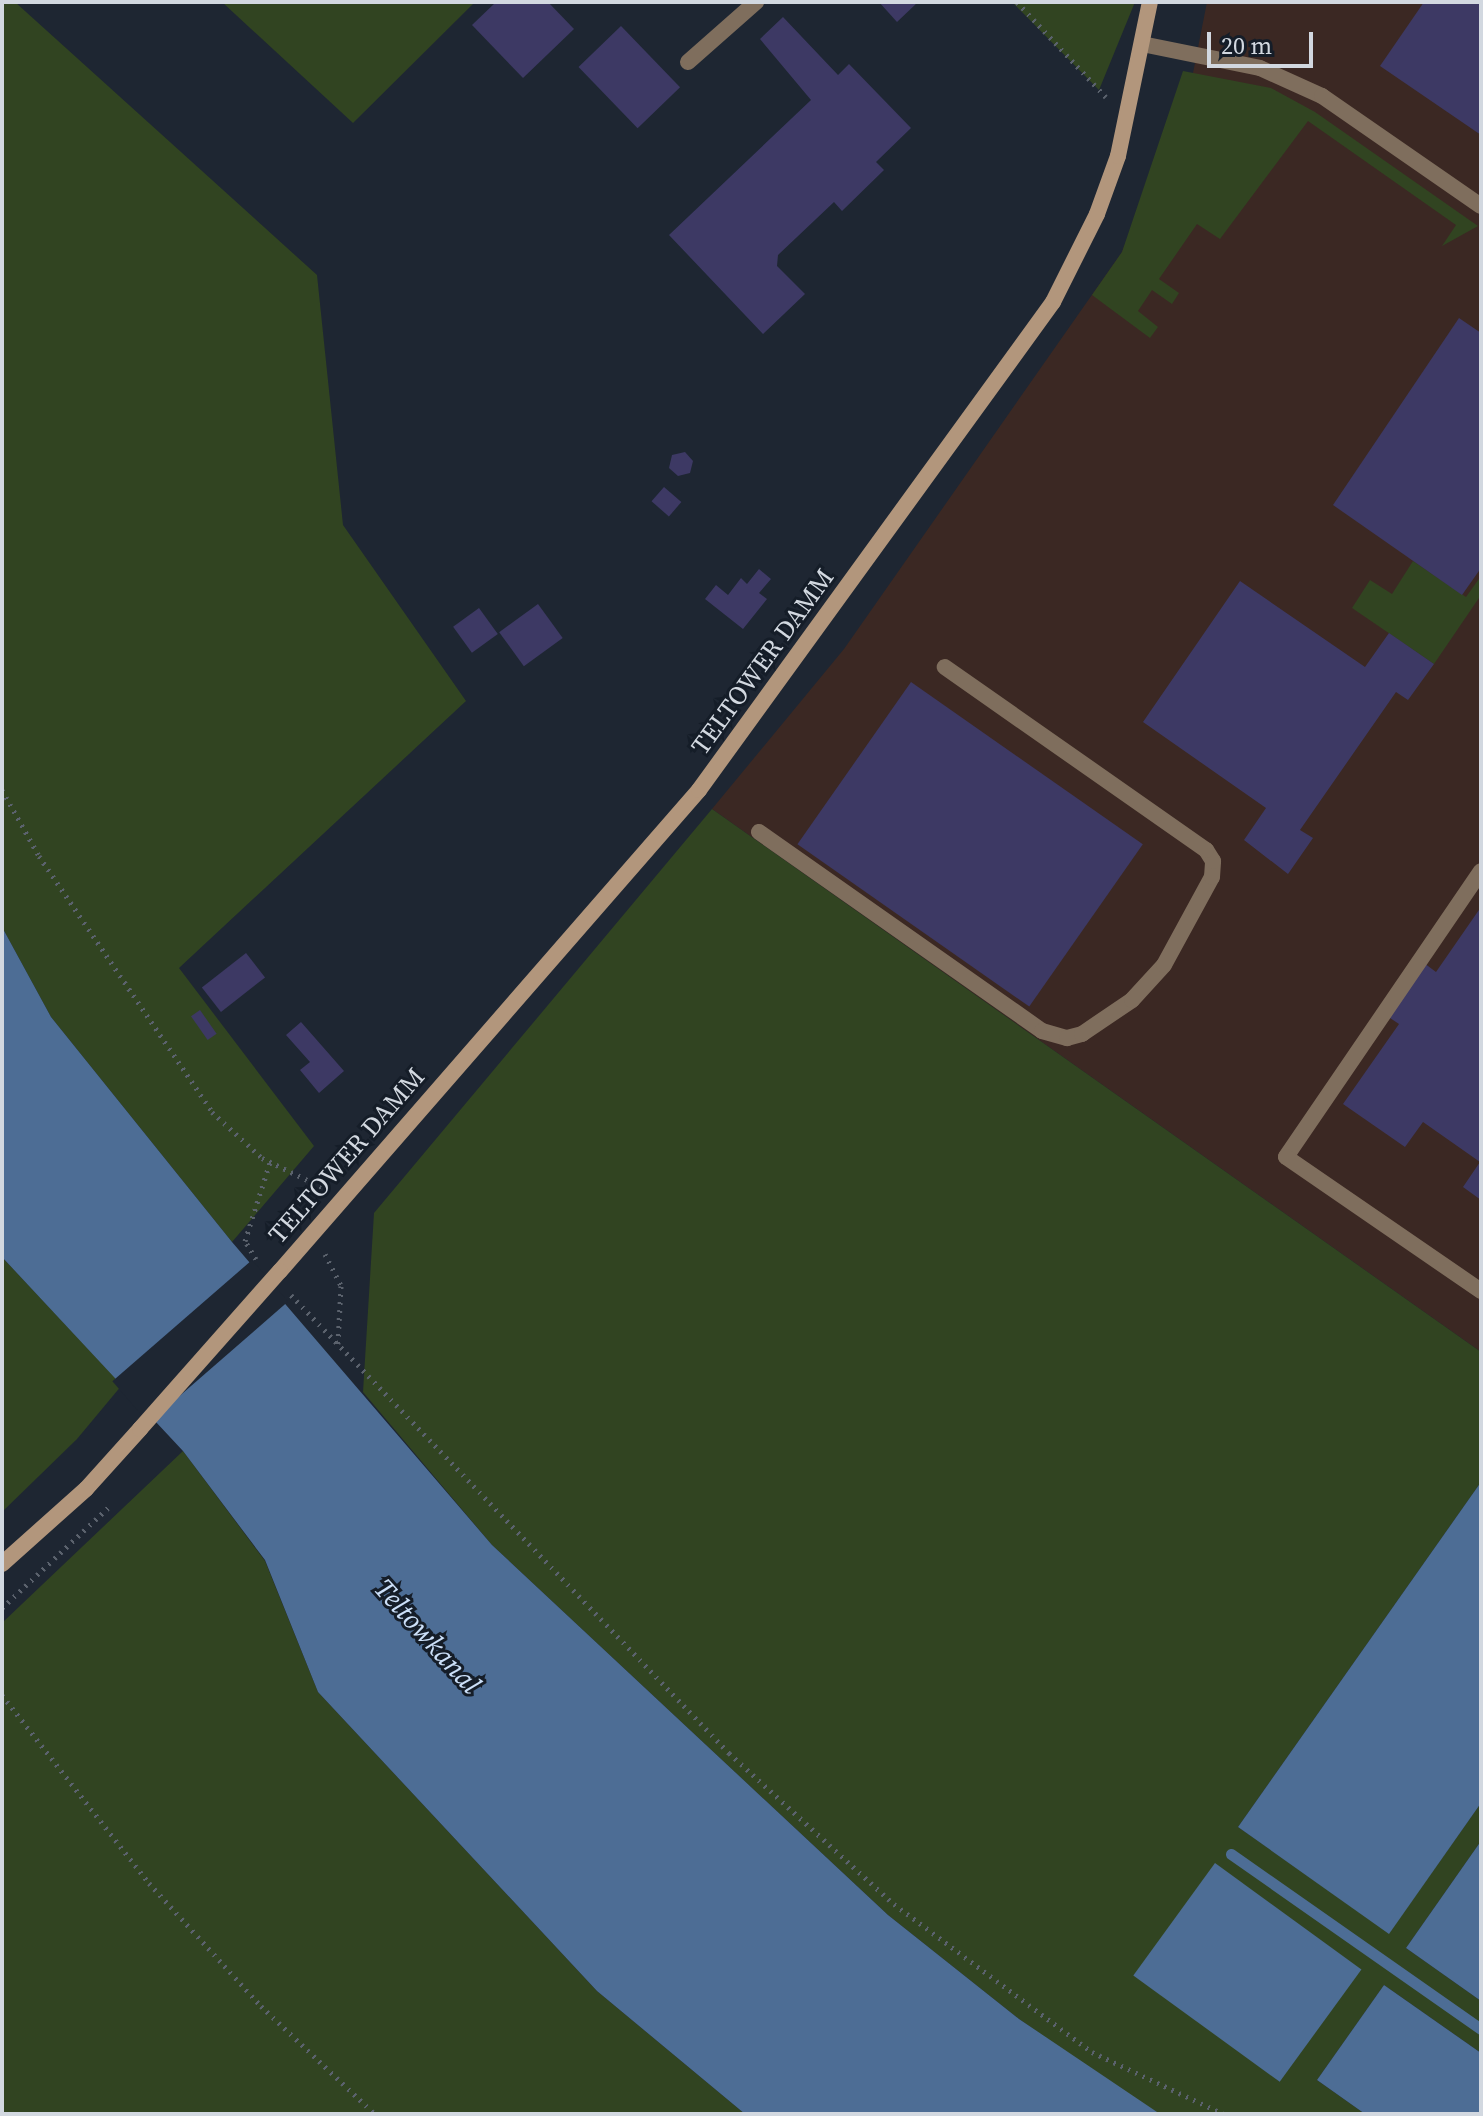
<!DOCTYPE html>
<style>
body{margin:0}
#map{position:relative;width:1483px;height:2116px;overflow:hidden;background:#1e2632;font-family:"Source Serif 4",serif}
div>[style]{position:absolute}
.commercial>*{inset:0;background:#3b2823}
.green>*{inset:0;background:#314421}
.water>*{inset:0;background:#4d6d95;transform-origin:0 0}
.pier>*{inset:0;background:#1e2632;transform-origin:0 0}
.stream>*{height:11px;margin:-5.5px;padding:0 5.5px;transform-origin:5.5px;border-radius:5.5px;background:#4d6d95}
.building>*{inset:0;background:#3d3964;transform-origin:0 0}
.path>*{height:5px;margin-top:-2.5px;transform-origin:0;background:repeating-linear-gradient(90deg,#5b626d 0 2px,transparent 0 8px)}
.lane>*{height:16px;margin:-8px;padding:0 8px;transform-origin:8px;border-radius:8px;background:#7f6e5d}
.secondary>*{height:16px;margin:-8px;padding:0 8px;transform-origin:8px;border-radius:8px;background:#b2967c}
.secondary-bridge>*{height:16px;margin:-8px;padding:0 8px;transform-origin:8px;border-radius:8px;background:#b2967c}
span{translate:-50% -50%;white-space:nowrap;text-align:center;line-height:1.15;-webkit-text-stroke:6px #151d28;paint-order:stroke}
.street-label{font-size:26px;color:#d2d8e0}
.water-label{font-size:28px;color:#cce0f9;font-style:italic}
.frame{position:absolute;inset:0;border:4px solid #d2d8e0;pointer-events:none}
.scale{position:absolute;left:1207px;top:32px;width:106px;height:36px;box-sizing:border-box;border:4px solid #d2d8e0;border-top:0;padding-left:10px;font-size:24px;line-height:28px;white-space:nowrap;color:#d2d8e0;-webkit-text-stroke:6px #151d28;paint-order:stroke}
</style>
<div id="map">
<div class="commercial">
<i style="clip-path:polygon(1207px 2px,1481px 2px,1481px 1352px,712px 809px,844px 649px,1122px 252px,1193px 73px)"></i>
</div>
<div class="green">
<i style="clip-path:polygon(2px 2px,15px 2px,317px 275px,343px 525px,466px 701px,179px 968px,314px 1146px,232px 1242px,51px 1017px,2px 927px)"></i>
<i style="clip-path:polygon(222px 2px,475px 2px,353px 123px)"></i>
<i style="clip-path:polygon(1012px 2px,1135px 2px,1099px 90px)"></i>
<i style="clip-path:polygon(1183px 71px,1271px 88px,1315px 112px,1478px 226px,1442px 246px,1456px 225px,1308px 121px,1220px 239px,1197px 224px,1159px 279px,1179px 293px,1172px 304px,1152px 290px,1138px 311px,1158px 327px,1150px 338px,1092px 295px,1122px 252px)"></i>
<i style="clip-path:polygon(1413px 561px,1466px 597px,1481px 576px,1481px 595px,1434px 664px,1352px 608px,1370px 580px,1392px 594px)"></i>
<i style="clip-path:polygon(712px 809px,1481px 1352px,1481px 1482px,1238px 1827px,1389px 1933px,1481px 1803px,1481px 1841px,1406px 1948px,1481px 2001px,1481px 2053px,1384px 1985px,1317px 2080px,1365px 2114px,1160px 2114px,1138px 2102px,1019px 2019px,888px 1915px,492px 1545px,363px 1392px,374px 1213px)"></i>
<i style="clip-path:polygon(2px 1257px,122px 1385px,77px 1439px,2px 1512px)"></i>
<i style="clip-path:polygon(183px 1451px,265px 1561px,318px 1692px,597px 1991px,745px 2114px,2px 2114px,2px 1623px)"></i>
</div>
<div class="water">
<i style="clip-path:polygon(2px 927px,51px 1017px,232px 1242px,492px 1545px,888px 1915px,1019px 2019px,1160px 2114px,745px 2114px,597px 1991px,318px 1692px,265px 1560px,183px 1451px,2px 1257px)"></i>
<i style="clip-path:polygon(1481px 1482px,1481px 1803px,1389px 1934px,1238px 1827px)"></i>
<i style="clip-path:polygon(1481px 1841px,1481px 2001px,1406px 1948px)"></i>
<i style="left:1215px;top:1863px;width:181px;height:139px;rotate:36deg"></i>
<i style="clip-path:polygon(1384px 1985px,1481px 2053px,1481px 2114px,1365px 2114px,1317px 2080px)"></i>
</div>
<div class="pier">
<i style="left:252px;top:1260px;width:55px;height:185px;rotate:49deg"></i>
</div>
<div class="stream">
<i style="left:1231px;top:1854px;width:305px;rotate:35deg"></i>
</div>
<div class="building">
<i style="clip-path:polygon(496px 2px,548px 2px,574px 29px,523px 78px,472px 25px)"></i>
<i style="clip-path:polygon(879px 2px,918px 2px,897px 22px)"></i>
<i style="clip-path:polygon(1424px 2px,1481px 2px,1481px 135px,1380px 66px)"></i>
<i style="clip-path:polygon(783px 17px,838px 75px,849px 64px,911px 128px,876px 162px,884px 170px,842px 211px,834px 202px,778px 255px,777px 266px,805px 294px,763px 334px,669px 235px,811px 100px,760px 39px)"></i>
<i style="left:621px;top:26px;width:85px;height:59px;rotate:46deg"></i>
<i style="clip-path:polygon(1459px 318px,1481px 333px,1481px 568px,1462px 595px,1333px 505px)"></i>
<i style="clip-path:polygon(685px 452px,693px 461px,690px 473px,678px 476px,669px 468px,672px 455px)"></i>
<i style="left:664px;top:487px;width:23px;height:19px;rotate:41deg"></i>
<i style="clip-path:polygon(759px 569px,771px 579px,759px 593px,767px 599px,743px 629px,705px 599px,716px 585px,728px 595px,741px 578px,747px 584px)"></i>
<i style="clip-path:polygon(1240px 581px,1365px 667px,1389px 633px,1434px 664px,1408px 700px,1396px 692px,1300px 830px,1313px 838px,1288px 874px,1244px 840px,1266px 808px,1143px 722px)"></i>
<i style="left:538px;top:604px;width:42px;height:48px;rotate:54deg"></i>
<i style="left:479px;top:608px;width:32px;height:32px;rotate:54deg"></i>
<i style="left:911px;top:682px;width:283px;height:198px;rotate:35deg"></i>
<i style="clip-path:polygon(1481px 907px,1481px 1200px,1463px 1187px,1480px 1162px,1423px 1122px,1405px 1147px,1343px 1104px,1399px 1024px,1387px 1016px,1424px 963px,1436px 972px)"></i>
<i style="left:246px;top:953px;width:31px;height:56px;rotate:52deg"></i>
<i style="left:200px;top:1010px;width:29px;height:11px;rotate:55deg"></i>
<i style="clip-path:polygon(301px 1022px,344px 1071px,319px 1093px,300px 1070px,310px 1062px,286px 1035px)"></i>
</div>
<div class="path">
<i style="left:1017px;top:2px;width:130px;rotate:46.9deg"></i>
<i style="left:2px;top:790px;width:76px;rotate:60.7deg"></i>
<i style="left:39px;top:856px;width:309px;rotate:55.9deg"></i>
<i style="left:212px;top:1112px;width:68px;rotate:42.6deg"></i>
<i style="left:262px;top:1158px;width:67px;rotate:25.8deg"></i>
<i style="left:325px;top:1254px;width:36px;rotate:63deg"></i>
<i style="left:341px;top:1286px;width:58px;rotate:93deg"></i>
<i style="left:256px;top:1259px;width:21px;rotate:-121deg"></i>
<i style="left:245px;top:1241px;width:83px;rotate:-72.4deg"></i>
<i style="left:291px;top:1295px;width:634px;rotate:46.28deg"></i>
<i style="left:729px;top:1753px;width:224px;rotate:42.5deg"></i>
<i style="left:894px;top:1904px;width:247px;rotate:36.8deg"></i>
<i style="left:1092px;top:2052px;width:146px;rotate:25.2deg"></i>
<i style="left:2px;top:1608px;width:149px;rotate:-43.4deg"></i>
<i style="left:2px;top:1695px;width:239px;rotate:52deg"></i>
<i style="left:149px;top:1883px;width:166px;rotate:47.7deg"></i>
<i style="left:261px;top:2006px;width:157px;rotate:43.5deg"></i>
</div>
<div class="lane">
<i style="left:1142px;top:44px;width:120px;rotate:11.5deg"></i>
<i style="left:1260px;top:68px;width:68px;rotate:24.3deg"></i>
<i style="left:1322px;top:96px;width:193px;rotate:34.7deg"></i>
<i style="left:688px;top:62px;width:91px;rotate:-41.4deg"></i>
<i style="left:759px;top:832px;width:346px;rotate:35.1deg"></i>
<i style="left:1042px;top:1031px;width:26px;rotate:16deg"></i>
<i style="left:1067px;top:1038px;width:16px;rotate:-15deg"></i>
<i style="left:1082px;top:1034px;width:60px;rotate:-34.2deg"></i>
<i style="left:1132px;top:1000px;width:47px;rotate:-47.6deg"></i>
<i style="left:1164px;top:965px;width:100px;rotate:-61.4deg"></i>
<i style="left:1212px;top:877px;width:16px;rotate:-86deg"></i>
<i style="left:1213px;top:861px;width:13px;rotate:-122deg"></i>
<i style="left:1206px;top:850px;width:319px;rotate:-145deg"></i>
<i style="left:1481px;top:871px;width:346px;rotate:124.3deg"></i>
<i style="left:1286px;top:1157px;width:237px;rotate:34.5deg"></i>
</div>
<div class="secondary">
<i style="left:280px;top:1271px;width:638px;rotate:-48.94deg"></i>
<i style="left:699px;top:790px;width:603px;rotate:-54.04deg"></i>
<i style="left:1053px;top:302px;width:98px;rotate:-63.4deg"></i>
<i style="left:1097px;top:214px;width:62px;rotate:-70.1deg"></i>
<i style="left:1118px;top:156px;width:157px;rotate:-78.3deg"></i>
<i style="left:2px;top:1564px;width:113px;rotate:-41.8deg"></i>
<i style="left:86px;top:1489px;width:81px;rotate:-48deg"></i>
</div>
<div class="secondary-bridge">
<i style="left:140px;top:1429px;width:211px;rotate:-48.5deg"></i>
</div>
<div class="street-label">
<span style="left:763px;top:662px;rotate:-54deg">TELTOWER DAMM</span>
<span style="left:347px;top:1156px;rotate:-49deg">TELTOWER DAMM</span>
</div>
<div class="water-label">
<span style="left:428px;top:1636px;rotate:48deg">Teltowkanal</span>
</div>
<div class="frame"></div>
<div class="scale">20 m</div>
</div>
